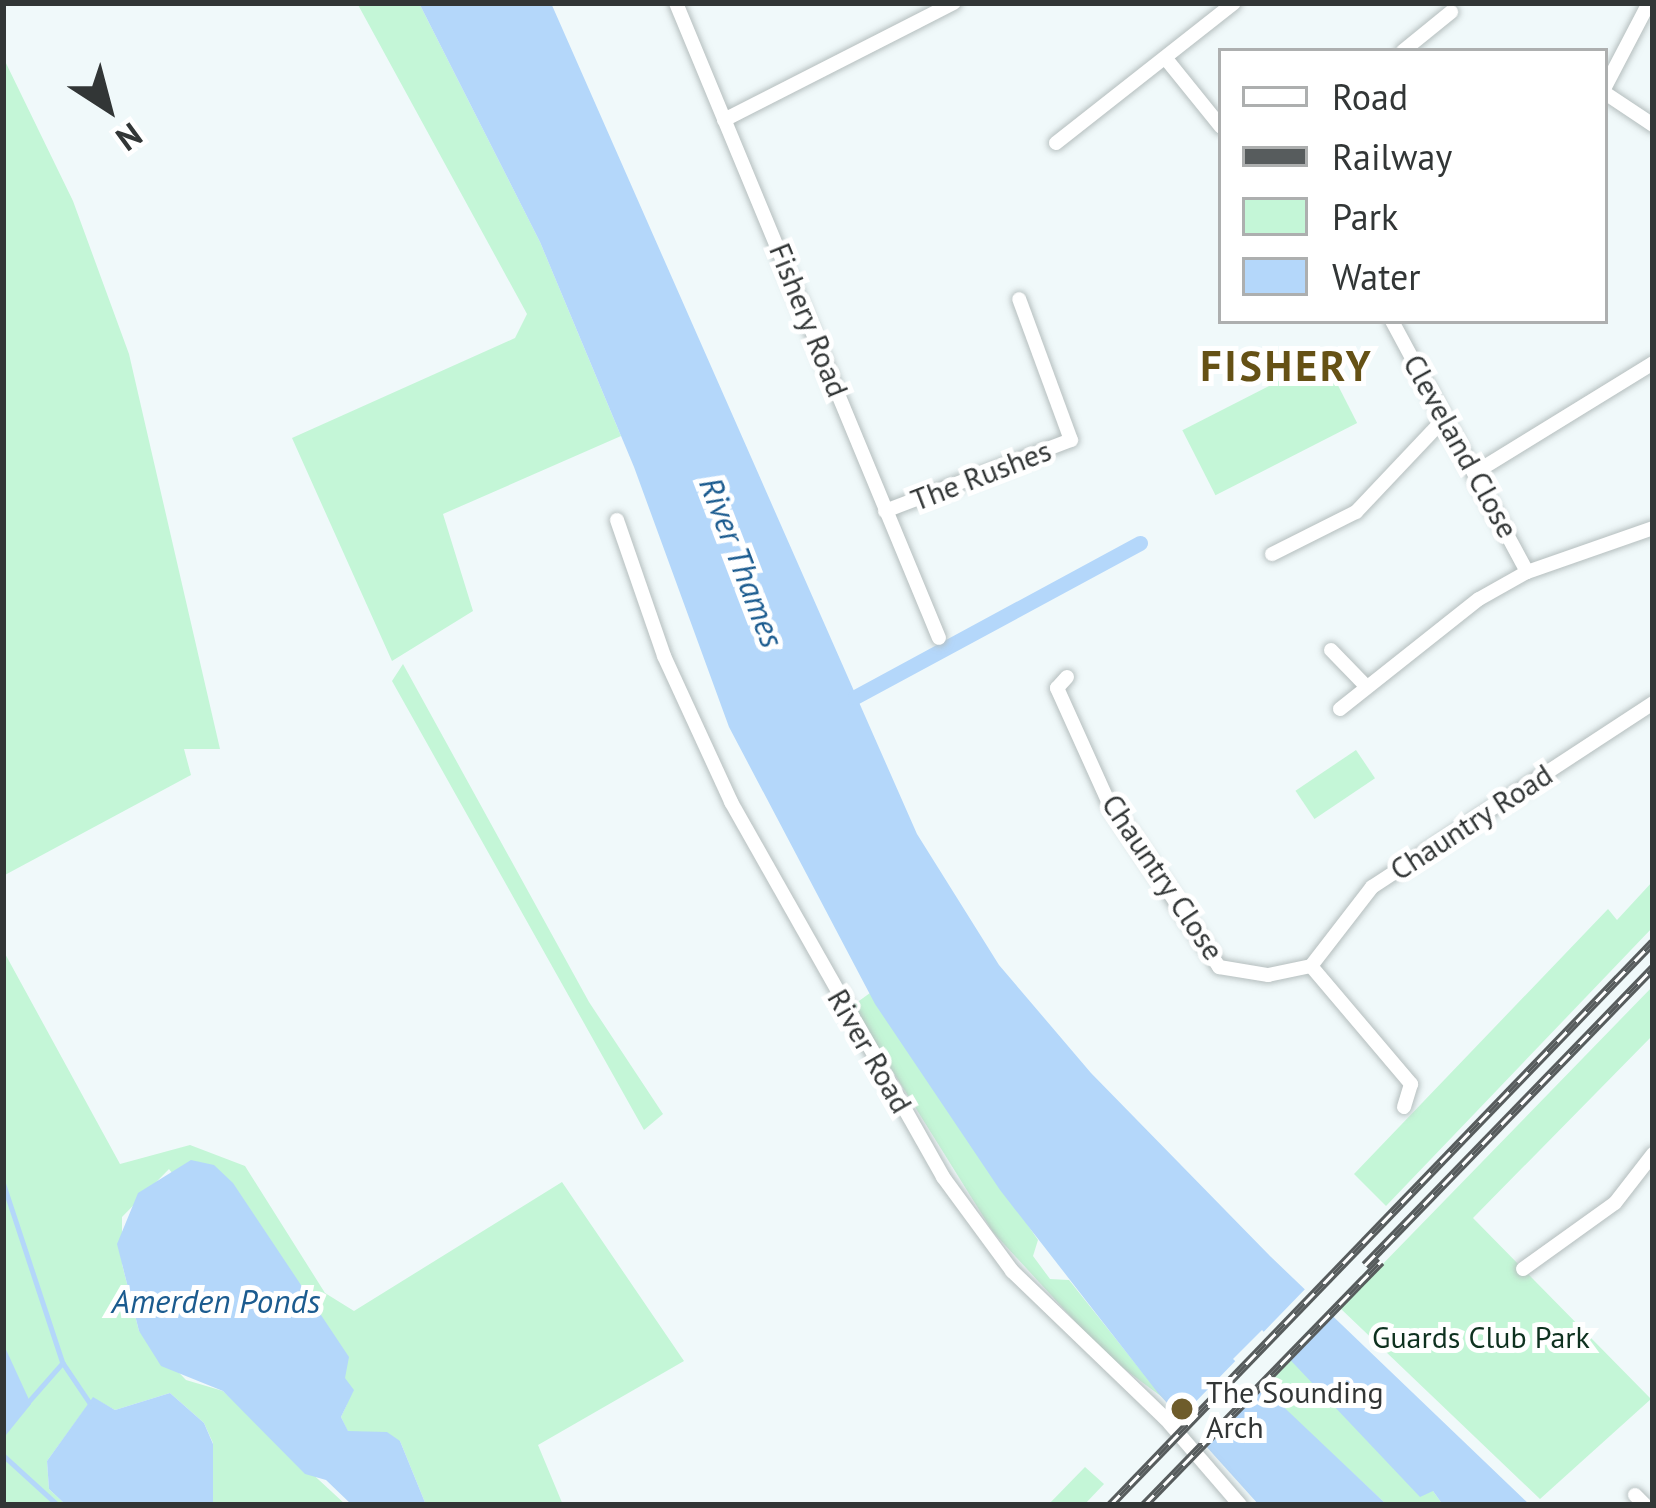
<!DOCTYPE html>
<style>
body{margin:0}
#map{position:relative;width:1656px;height:1508px;overflow:hidden;background:#f0f9fa;font-family:"PT Sans",sans-serif}
div>[style]{position:absolute}
.green>*{inset:0;background:#c4f6d7;transform-origin:0 0}
.water>*{inset:0;background:#b4d7fa}
.pier>*{inset:0;background:#f0f9fa}
.stream>*{height:4.5px;margin:-2.25px;padding:0 2.25px;transform-origin:2.25px;border-radius:2.25px;background:#b4d7fa}
.canal>*{height:15px;margin:-7.5px;padding:0 7.5px;transform-origin:7.5px;border-radius:7.5px;background:#b4d7fa}
.roads{filter:drop-shadow(0 0 3px #b5bebe) drop-shadow(0 0 3px #b5bebe)}
.minor>*{height:14px;margin:-7px;padding:0 7px;transform-origin:7px;border-radius:7px;background:#fff}
.rail>*{height:9px;margin-top:-4.5px;transform-origin:0;background:repeating-linear-gradient(90deg,#fff 0 14px,#575c5d 0 28px);box-sizing:border-box;border-block:3px solid #575c5d}
.dots>*{width:33px;height:33px;translate:-50% -50%;box-sizing:border-box;border:6px solid #fff;border-radius:50%}
span{translate:-50% -50%;white-space:nowrap;text-align:center;line-height:1.15;-webkit-text-stroke:10px #fff;paint-order:stroke}
.street-label{font-size:30px;color:#323636}
.park-label{font-size:30px;color:#0e311f}
.poi-label{font-size:30px;color:#323636}
.left{translate:0 -50%;text-align:left}
.water-label{font-size:33px;color:#1b5b8f;font-style:italic}
.district-label{font-size:42px;color:#655115;font-weight:700;letter-spacing:3px}
.frame{position:absolute;inset:0;border:6px solid #323636;pointer-events:none}
.legend{position:absolute;left:1218px;top:48px;width:390px;height:276px;box-sizing:border-box;background:#fff;border:3px solid #adafaf;margin:0;padding:15px 21px;list-style:none;font-size:36px;color:#323636}
.legend li{display:flex;align-items:center;gap:24px;height:60px}
.legend b{width:60px;border:3px solid #adafaf}
.north{position:absolute;left:48px;top:48px;width:120px;height:120px;-webkit-text-stroke:9px #fff;paint-order:stroke;rotate:144deg;font-size:33px;font-weight:700;line-height:48px;text-align:center;color:#323636}
.north::after{content:'';display:block;margin:auto;width:42px;height:54px;background:#323636;clip-path:polygon(50% 0,100% 100%,50% 72%,0 100%)}
</style>
<div id="map">
<div class="green">
<i style="clip-path:polygon(357px 3px,419px 3px,540px 242px,621px 436px,443px 514px,473px 611px,392px 661px,292px 438px,515px 338px,527px 314px)"></i>
<i style="clip-path:polygon(3px 57px,73px 201px,129px 354px,220px 749px,184px 749px,191px 775px,3px 876px)"></i>
<i style="left:1324px;top:358px;width:73px;height:159px;rotate:63deg"></i>
<i style="clip-path:polygon(403px 664px,589px 1002px,663px 1114px,644px 1130px,392px 681px)"></i>
<i style="left:1356px;top:750px;width:34px;height:73px;rotate:56deg"></i>
<i style="clip-path:polygon(1653px 881px,1653px 927px,1386px 1206px,1354px 1174px,1608px 909px,1617px 920px)"></i>
<i style="clip-path:polygon(3px 950px,120px 1164px,190px 1145px,245px 1166px,325px 1293px,354px 1311px,562px 1182px,684px 1361px,538px 1445px,563px 1505px,426px 1505px,400px 1441px,348px 1432px,341px 1417px,347px 1404px,169px 1169px,122px 1217px,122px 1264px,139px 1331px,186px 1380px,223px 1391px,346px 1505px,213px 1505px,213px 1443px,204px 1423px,170px 1393px,115px 1410px,93px 1398px,47px 1461px,49px 1489px,66px 1505px,3px 1505px)"></i>
<i style="clip-path:polygon(1653px 986px,1653px 1035px,1473px 1218px,1651px 1399px,1540px 1499px,1340px 1308px)"></i>
<i style="clip-path:polygon(870px 993px,1038px 1240px,1033px 1256px,1050px 1279px,1069px 1280px,1162px 1397px,1107px 1356px,993px 1232px,852px 1006px)"></i>
<i style="clip-path:polygon(1291px 1354px,1433px 1491px,1443px 1505px,1387px 1505px,1259px 1386px)"></i>
<i style="clip-path:polygon(1085px 1467px,1104px 1484px,1084px 1505px,1048px 1505px)"></i>
</div>
<div class="water">
<i style="clip-path:polygon(419px 3px,551px 3px,917px 834px,999px 965px,1091px 1073px,1270px 1256px,1530px 1505px,1443px 1505px,1433px 1491px,1420px 1497px,1262px 1330px,1233px 1359px,1387px 1505px,1259px 1505px,1158px 1393px,1000px 1190px,875px 1004px,729px 727px,634px 467px,540px 242px)"></i>
<i style="clip-path:polygon(191px 1160px,214px 1165px,233px 1183px,349px 1357px,345px 1378px,354px 1390px,341px 1417px,348px 1431px,387px 1432px,400px 1441px,426px 1505px,352px 1505px,326px 1480px,305px 1474px,223px 1391px,161px 1366px,139px 1331px,117px 1244px,138px 1193px)"></i>
<i style="clip-path:polygon(3px 1343px,31px 1404px,6px 1435px,3px 1428px)"></i>
<i style="clip-path:polygon(170px 1393px,204px 1423px,213px 1444px,213px 1505px,66px 1505px,49px 1489px,47px 1461px,93px 1397px,115px 1410px)"></i>
</div>
<div class="pier">
<i style="clip-path:polygon(1310px 1284px,1338px 1310px,1289px 1361px,1263px 1338px,1241px 1359px,1267px 1383px,1202px 1451px,1176px 1422px)"></i>
</div>
<div class="stream">
<i style="left:3px;top:1182px;width:191px;rotate:71.7deg"></i>
<i style="left:63px;top:1363px;width:55px;rotate:131.3deg"></i>
<i style="left:63px;top:1363px;width:48px;rotate:56deg"></i>
<i style="left:3px;top:1455px;width:74px;rotate:42.3deg"></i>
</div>
<div class="canal">
<i style="left:855px;top:697px;width:324px;rotate:-28.4deg"></i>
</div>
<div class="roads">
<div class="minor">
<i style="left:676px;top:3px;width:687px;rotate:67.5deg"></i>
<i style="left:1403px;top:51px;width:62px;rotate:-39.1deg"></i>
<i style="left:1167px;top:60px;width:86px;rotate:51.1deg"></i>
<i style="left:1605px;top:87px;width:95px;rotate:-62.4deg"></i>
<i style="left:1605px;top:93px;width:58px;rotate:33.7deg"></i>
<i style="left:724px;top:120px;width:258px;rotate:-27deg"></i>
<i style="left:1056px;top:143px;width:226px;rotate:-38.2deg"></i>
<i style="left:1392px;top:321px;width:285px;rotate:61.7deg"></i>
<i style="left:1527px;top:572px;width:133px;rotate:-19.2deg"></i>
<i style="left:1476px;top:472px;width:208px;rotate:-31.6deg"></i>
<i style="left:885px;top:511px;width:199px;rotate:-20.9deg"></i>
<i style="left:1071px;top:440px;width:150px;rotate:-110.2deg"></i>
<i style="left:617px;top:520px;width:144px;rotate:70.9deg"></i>
<i style="left:664px;top:656px;width:161px;rotate:65.3deg"></i>
<i style="left:731px;top:802px;width:431px;rotate:60.5deg"></i>
<i style="left:943px;top:1177px;width:117px;rotate:53.7deg"></i>
<i style="left:1012px;top:1271px;width:212px;rotate:43.9deg"></i>
<i style="left:1165px;top:1418px;width:115px;rotate:49.2deg"></i>
<i style="left:1272px;top:554px;width:94px;rotate:-26.6deg"></i>
<i style="left:1356px;top:512px;width:125px;rotate:-46.6deg"></i>
<i style="left:1331px;top:650px;width:47px;rotate:45.9deg"></i>
<i style="left:1067px;top:677px;width:15px;rotate:132deg"></i>
<i style="left:1057px;top:688px;width:124px;rotate:65.7deg"></i>
<i style="left:1108px;top:801px;width:200px;rotate:56.2deg"></i>
<i style="left:1219px;top:967px;width:50px;rotate:9.3deg"></i>
<i style="left:1268px;top:975px;width:44px;rotate:-11.8deg"></i>
<i style="left:1311px;top:966px;width:155px;rotate:49.7deg"></i>
<i style="left:1411px;top:1084px;width:24px;rotate:107deg"></i>
<i style="left:1340px;top:709px;width:177px;rotate:-38.4deg"></i>
<i style="left:1479px;top:599px;width:55px;rotate:-29.4deg"></i>
<i style="left:1311px;top:966px;width:100px;rotate:-52.3deg"></i>
<i style="left:1372px;top:887px;width:336px;rotate:-33.2deg"></i>
<i style="left:1523px;top:1269px;width:113px;rotate:-35.7deg"></i>
<i style="left:1615px;top:1203px;width:62px;rotate:-52.2deg"></i>
<i style="left:1635px;top:1495px;width:14px;rotate:45deg"></i>
</div>
</div>
<div class="rail">
<i style="left:1365px;top:1265px;width:414px;rotate:-45.9deg"></i>
<i style="left:1110px;top:1505px;width:782px;rotate:-46.04deg"></i>
<i style="left:1144px;top:1505px;width:340px;rotate:-45.8deg"></i>
</div>
<div class="dots">
<i style="left:1182px;top:1409px;background:#6e5c2b"></i>
</div>
<div class="street-label">
<span style="left:809px;top:320px;rotate:68deg">Fishery Road</span>
<span style="left:1461px;top:446px;rotate:61deg">Cleveland Close</span>
<span style="left:981px;top:475px;rotate:-21deg">The Rushes</span>
<span style="left:1471px;top:822px;rotate:-33deg">Chauntry Road</span>
<span style="left:1163px;top:877px;rotate:56deg">Chauntry Close</span>
<span style="left:870px;top:1051px;rotate:60deg">River Road</span>
</div>
<div class="park-label">
<span style="left:1481px;top:1337px">Guards Club Park</span>
</div>
<div class="poi-label">
<span class="left" style="left:1206px;top:1409px">The Sounding<br>Arch</span>
</div>
<div class="water-label">
<span style="left:742px;top:562px;rotate:69deg">River Thames</span>
<span style="left:216px;top:1301px">Amerden Ponds</span>
</div>
<div class="district-label">
<span style="left:1287px;top:366px">FISHERY</span>
</div>
<div class="frame"></div>
<ul class="legend">
<li><b style="height:15px;background:#fff"></b>Road</li>
<li><b style="height:15px;background:#575c5d"></b>Railway</li>
<li><b style="height:33px;background:#c4f6d7"></b>Park</li>
<li><b style="height:33px;background:#b4d7fa"></b>Water</li>
</ul>
<div class="north">N</div>
</div>
